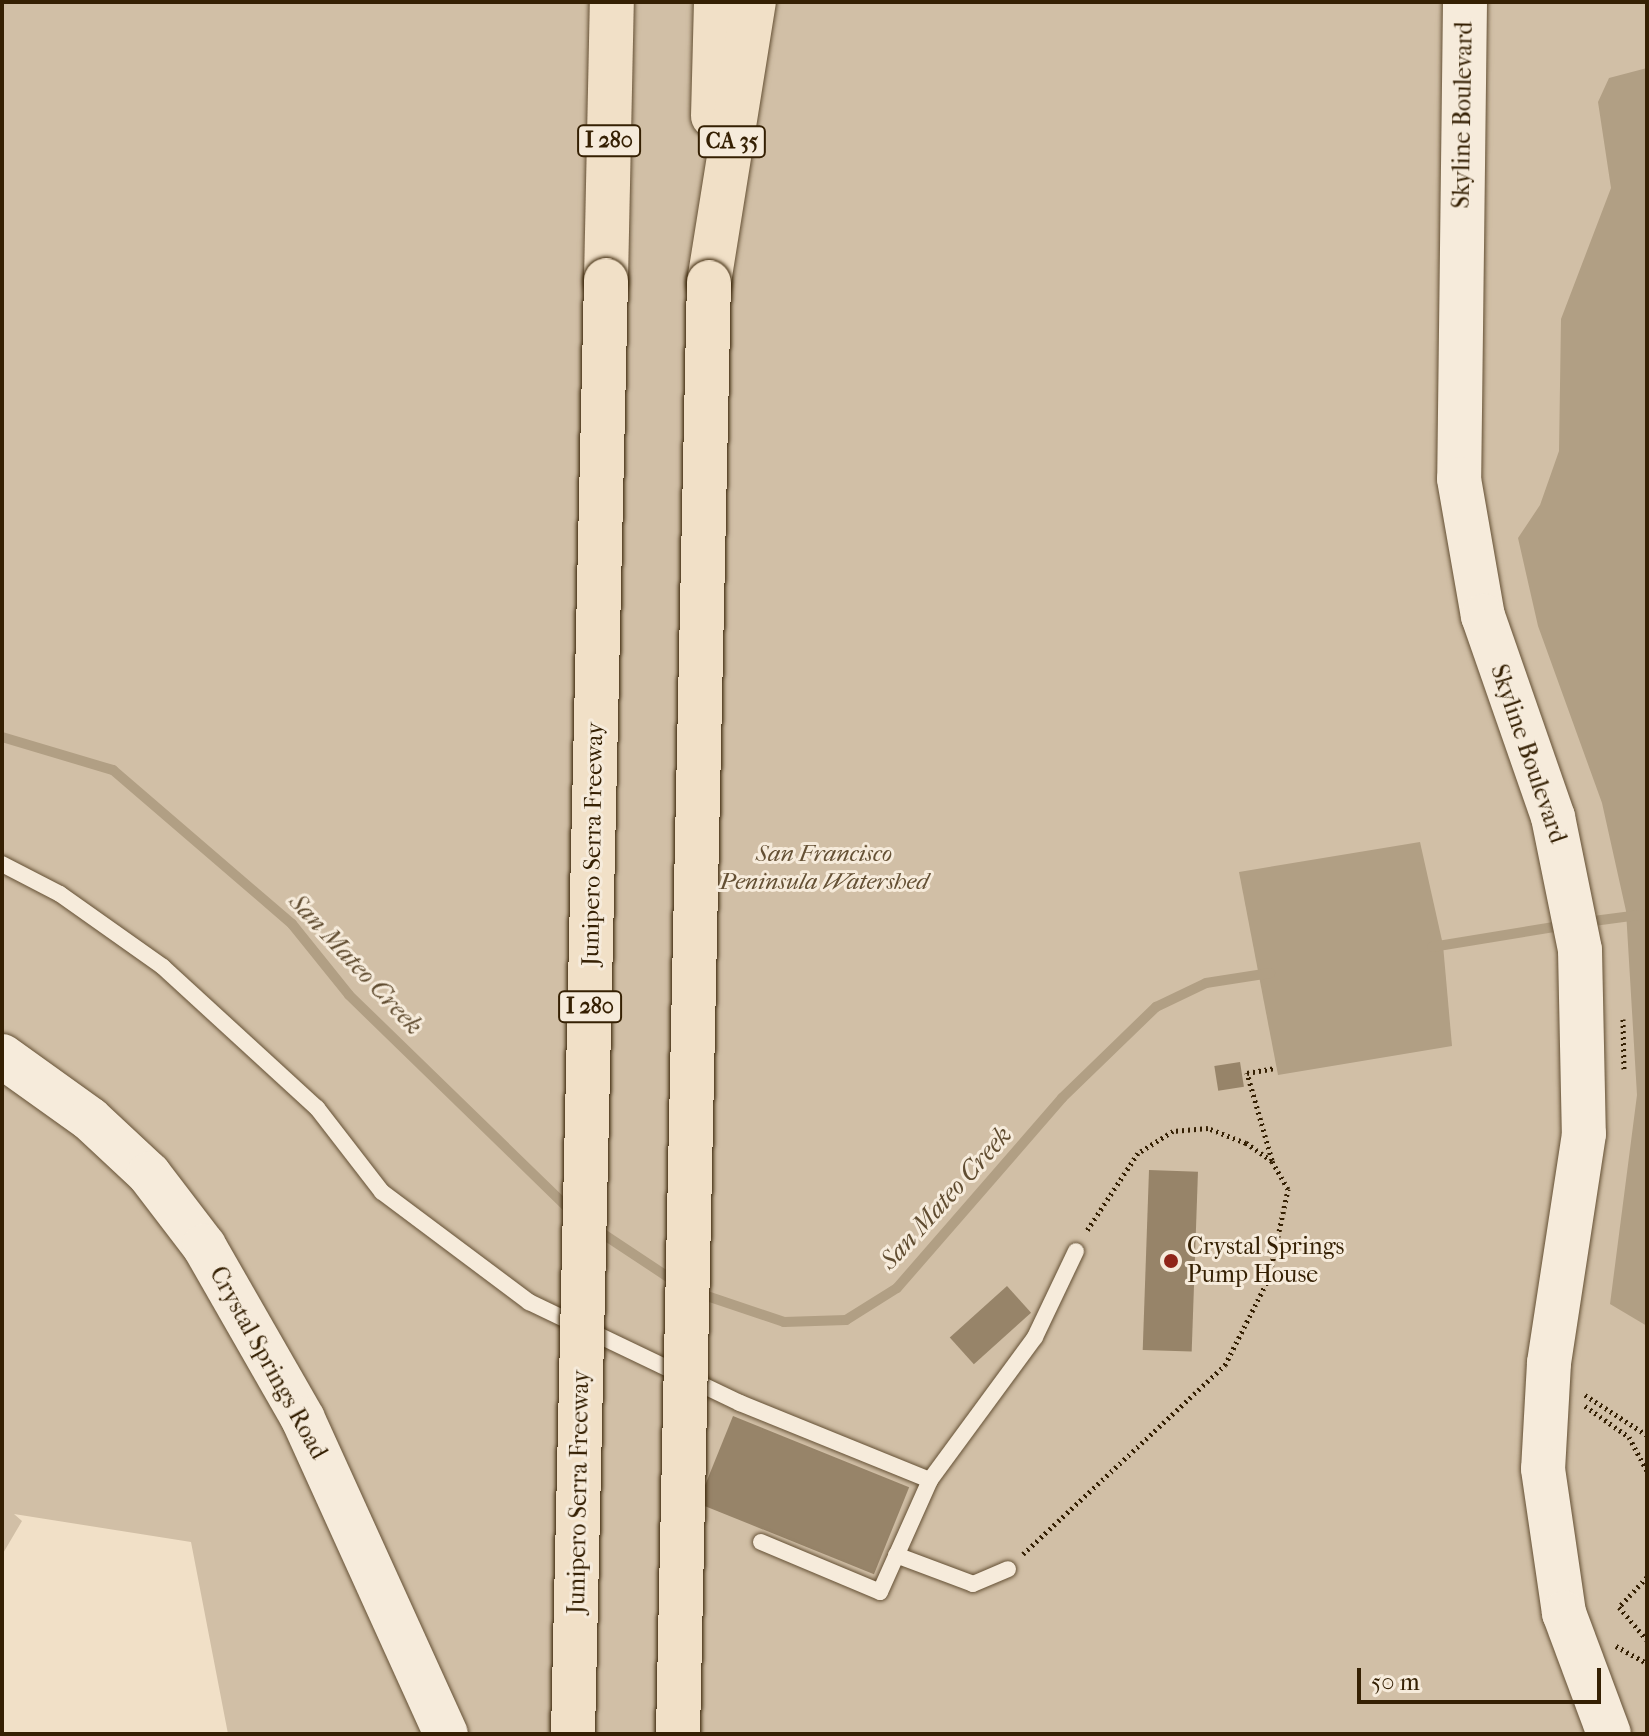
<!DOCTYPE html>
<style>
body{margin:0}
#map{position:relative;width:1649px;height:1736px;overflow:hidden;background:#f1e0c7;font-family:"IM FELL French Canon",serif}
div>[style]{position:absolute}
.green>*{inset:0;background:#d1bfa6}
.water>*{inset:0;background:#b19f84}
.stream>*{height:10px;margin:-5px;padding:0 5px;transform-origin:5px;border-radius:5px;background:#b19f84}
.building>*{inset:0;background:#978469;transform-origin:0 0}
.path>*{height:5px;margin-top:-2.5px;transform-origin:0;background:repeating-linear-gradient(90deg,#352003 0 2px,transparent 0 6px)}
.roads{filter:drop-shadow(0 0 2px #645034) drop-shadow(0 0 2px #645034)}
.lane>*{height:16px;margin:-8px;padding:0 8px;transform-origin:8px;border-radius:8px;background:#f6ebdb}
.secondary>*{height:44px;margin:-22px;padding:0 22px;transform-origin:22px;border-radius:22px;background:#f6ebdb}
.highway>*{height:44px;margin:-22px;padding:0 22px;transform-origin:22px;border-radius:22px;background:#f1e0c7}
.bridges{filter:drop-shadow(0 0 2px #352003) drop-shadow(0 0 2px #352003)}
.highway-bridge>*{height:44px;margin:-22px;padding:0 22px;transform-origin:22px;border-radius:22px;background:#f1e0c7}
.dots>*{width:22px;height:22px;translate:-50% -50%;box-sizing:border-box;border:4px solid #f6ebdb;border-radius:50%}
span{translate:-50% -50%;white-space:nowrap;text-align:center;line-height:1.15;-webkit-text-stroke:6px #f6ebdb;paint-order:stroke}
.shield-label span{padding:2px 6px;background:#f6ebdb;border:2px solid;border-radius:6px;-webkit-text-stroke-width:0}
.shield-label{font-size:22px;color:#352003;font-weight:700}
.street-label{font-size:24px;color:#352003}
.park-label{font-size:24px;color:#645034;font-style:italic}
.poi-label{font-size:24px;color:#352003}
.left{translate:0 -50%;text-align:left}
.water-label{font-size:26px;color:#604c30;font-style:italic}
.frame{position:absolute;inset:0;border:4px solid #352003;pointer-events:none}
.scale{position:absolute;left:1357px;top:1668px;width:244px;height:36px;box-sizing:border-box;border:4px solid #352003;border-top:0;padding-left:10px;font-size:24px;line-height:28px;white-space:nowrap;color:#352003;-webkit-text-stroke:6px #f6ebdb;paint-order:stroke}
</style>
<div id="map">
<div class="green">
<i style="clip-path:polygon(2px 2px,1647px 2px,1647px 1734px,228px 1734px,191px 1542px,14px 1514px,22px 1521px,2px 1555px)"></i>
</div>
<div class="water">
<i style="clip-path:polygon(1647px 68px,1647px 1326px,1610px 1304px,1637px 1095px,1626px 911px,1602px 803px,1538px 626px,1518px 538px,1540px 505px,1559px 451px,1561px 319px,1611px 188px,1598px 102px,1609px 78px)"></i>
<i style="clip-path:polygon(1420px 842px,1443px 945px,1452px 1046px,1278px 1075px,1239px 872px)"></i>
</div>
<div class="stream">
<i style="left:2px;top:737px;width:116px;rotate:16.6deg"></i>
<i style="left:113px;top:770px;width:236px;rotate:40.7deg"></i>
<i style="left:292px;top:924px;width:91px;rotate:51.2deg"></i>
<i style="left:349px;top:995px;width:310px;rotate:44.2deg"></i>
<i style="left:1586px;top:922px;width:62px;rotate:-7.5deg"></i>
<i style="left:1432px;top:947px;width:136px;rotate:-9.3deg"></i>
<i style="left:597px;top:1230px;width:96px;rotate:33.5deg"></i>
<i style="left:698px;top:1293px;width:91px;rotate:18.6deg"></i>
<i style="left:784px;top:1322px;width:62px;rotate:-1.8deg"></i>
<i style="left:846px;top:1320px;width:60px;rotate:-32.1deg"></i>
<i style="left:897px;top:1288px;width:252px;rotate:-49deg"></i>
<i style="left:1062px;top:1098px;width:131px;rotate:-44.1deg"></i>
<i style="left:1156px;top:1007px;width:55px;rotate:-25.6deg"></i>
<i style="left:1206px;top:983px;width:65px;rotate:-8.9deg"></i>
</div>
<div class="building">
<i style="left:1240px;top:1062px;width:25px;height:26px;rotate:81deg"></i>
<i style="left:1149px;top:1170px;width:49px;height:180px;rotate:2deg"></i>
<i style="left:1007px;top:1286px;width:36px;height:77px;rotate:48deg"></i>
<i style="left:733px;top:1416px;width:190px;height:94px;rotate:22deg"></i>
</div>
<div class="path">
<i style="left:1623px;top:1019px;width:50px;rotate:88.9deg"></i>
<i style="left:1272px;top:1160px;width:91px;rotate:-106deg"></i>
<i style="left:1247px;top:1073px;width:28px;rotate:-10deg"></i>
<i style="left:1585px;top:1395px;width:74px;rotate:32.8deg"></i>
<i style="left:1585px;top:1406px;width:54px;rotate:35.2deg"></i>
<i style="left:1629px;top:1437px;width:38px;rotate:62deg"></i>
<i style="left:1023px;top:1554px;width:277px;rotate:-43.1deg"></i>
<i style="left:1225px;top:1365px;width:97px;rotate:-63.2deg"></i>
<i style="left:1269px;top:1278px;width:91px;rotate:-77.9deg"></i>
<i style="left:1288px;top:1189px;width:32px;rotate:-120deg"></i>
<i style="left:1272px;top:1161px;width:32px;rotate:-145deg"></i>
<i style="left:1246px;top:1143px;width:41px;rotate:-158.5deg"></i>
<i style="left:1208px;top:1128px;width:35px;rotate:175deg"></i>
<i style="left:1173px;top:1131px;width:41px;rotate:147.8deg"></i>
<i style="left:1138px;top:1153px;width:95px;rotate:123.4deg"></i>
<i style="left:1647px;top:1577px;width:41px;rotate:133deg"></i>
<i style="left:1619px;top:1607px;width:43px;rotate:49.7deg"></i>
<i style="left:1616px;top:1646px;width:35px;rotate:29deg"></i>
</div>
<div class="roads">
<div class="lane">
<i style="left:2px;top:864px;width:65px;rotate:27.3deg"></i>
<i style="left:60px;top:894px;width:126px;rotate:35.3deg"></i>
<i style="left:163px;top:967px;width:209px;rotate:42.5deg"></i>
<i style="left:317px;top:1108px;width:106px;rotate:52.3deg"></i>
<i style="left:382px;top:1192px;width:184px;rotate:36.8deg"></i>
<i style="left:529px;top:1302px;width:234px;rotate:25.6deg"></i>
<i style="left:740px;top:1403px;width:205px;rotate:22.1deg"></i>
<i style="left:930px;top:1480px;width:177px;rotate:-53.7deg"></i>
<i style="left:1035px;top:1337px;width:95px;rotate:-64.5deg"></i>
<i style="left:761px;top:1542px;width:129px;rotate:22.8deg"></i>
<i style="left:880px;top:1592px;width:123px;rotate:-65.9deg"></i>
<i style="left:896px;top:1555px;width:82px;rotate:20.6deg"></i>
<i style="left:973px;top:1584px;width:38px;rotate:-23deg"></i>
</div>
<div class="secondary">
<i style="left:1465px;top:2px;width:477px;rotate:90.7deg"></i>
<i style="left:1459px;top:479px;width:139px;rotate:80.1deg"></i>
<i style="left:1483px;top:616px;width:213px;rotate:70.8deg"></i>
<i style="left:1553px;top:817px;width:136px;rotate:78.5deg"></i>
<i style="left:1580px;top:950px;width:184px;rotate:88.8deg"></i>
<i style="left:1584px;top:1134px;width:232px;rotate:98.7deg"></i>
<i style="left:1549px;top:1363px;width:106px;rotate:93.2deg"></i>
<i style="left:1543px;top:1469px;width:146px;rotate:81.7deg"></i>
<i style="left:1564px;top:1613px;width:129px;rotate:69.6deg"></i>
<i style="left:2px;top:1056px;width:108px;rotate:35.6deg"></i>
<i style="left:90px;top:1119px;width:81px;rotate:43deg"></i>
<i style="left:149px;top:1174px;width:91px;rotate:52.6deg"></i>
<i style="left:204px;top:1246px;width:199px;rotate:60.2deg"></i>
<i style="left:303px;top:1419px;width:346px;rotate:65.6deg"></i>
</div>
<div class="highway">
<i style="left:713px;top:116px;width:114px;rotate:-88.5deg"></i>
<i style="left:606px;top:280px;width:278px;rotate:-88.8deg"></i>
<i style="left:709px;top:282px;width:284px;rotate:-80.9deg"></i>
</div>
</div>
<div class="bridges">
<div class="highway-bridge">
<i style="left:573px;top:1734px;width:1454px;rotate:-88.7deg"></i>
<i style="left:678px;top:1734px;width:1452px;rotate:-88.78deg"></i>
</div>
</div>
<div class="dots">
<i style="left:1171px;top:1261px;background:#8f2418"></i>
</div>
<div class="shield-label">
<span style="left:609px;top:141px">I 280</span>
<span style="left:732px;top:142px">CA 35</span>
<span style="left:590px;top:1007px">I 280</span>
</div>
<div class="street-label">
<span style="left:1463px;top:115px;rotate:-89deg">Skyline Boulevard</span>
<span style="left:1528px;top:754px;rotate:71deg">Skyline Boulevard</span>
<span style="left:593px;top:844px;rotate:-89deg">Junipero Serra Freeway</span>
<span style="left:268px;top:1363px;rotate:61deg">Crystal Springs Road</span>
<span style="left:579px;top:1492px;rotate:-89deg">Junipero Serra Freeway</span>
</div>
<div class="park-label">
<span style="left:824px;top:868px">San Francisco<br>Peninsula Watershed</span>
</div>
<div class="poi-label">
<span class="left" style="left:1187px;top:1261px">Crystal Springs<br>Pump House</span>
</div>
<div class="water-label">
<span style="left:356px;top:964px;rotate:47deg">San Mateo Creek</span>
<span style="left:946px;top:1198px;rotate:-48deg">San Mateo Creek</span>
</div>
<div class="frame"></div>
<div class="scale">50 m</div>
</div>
